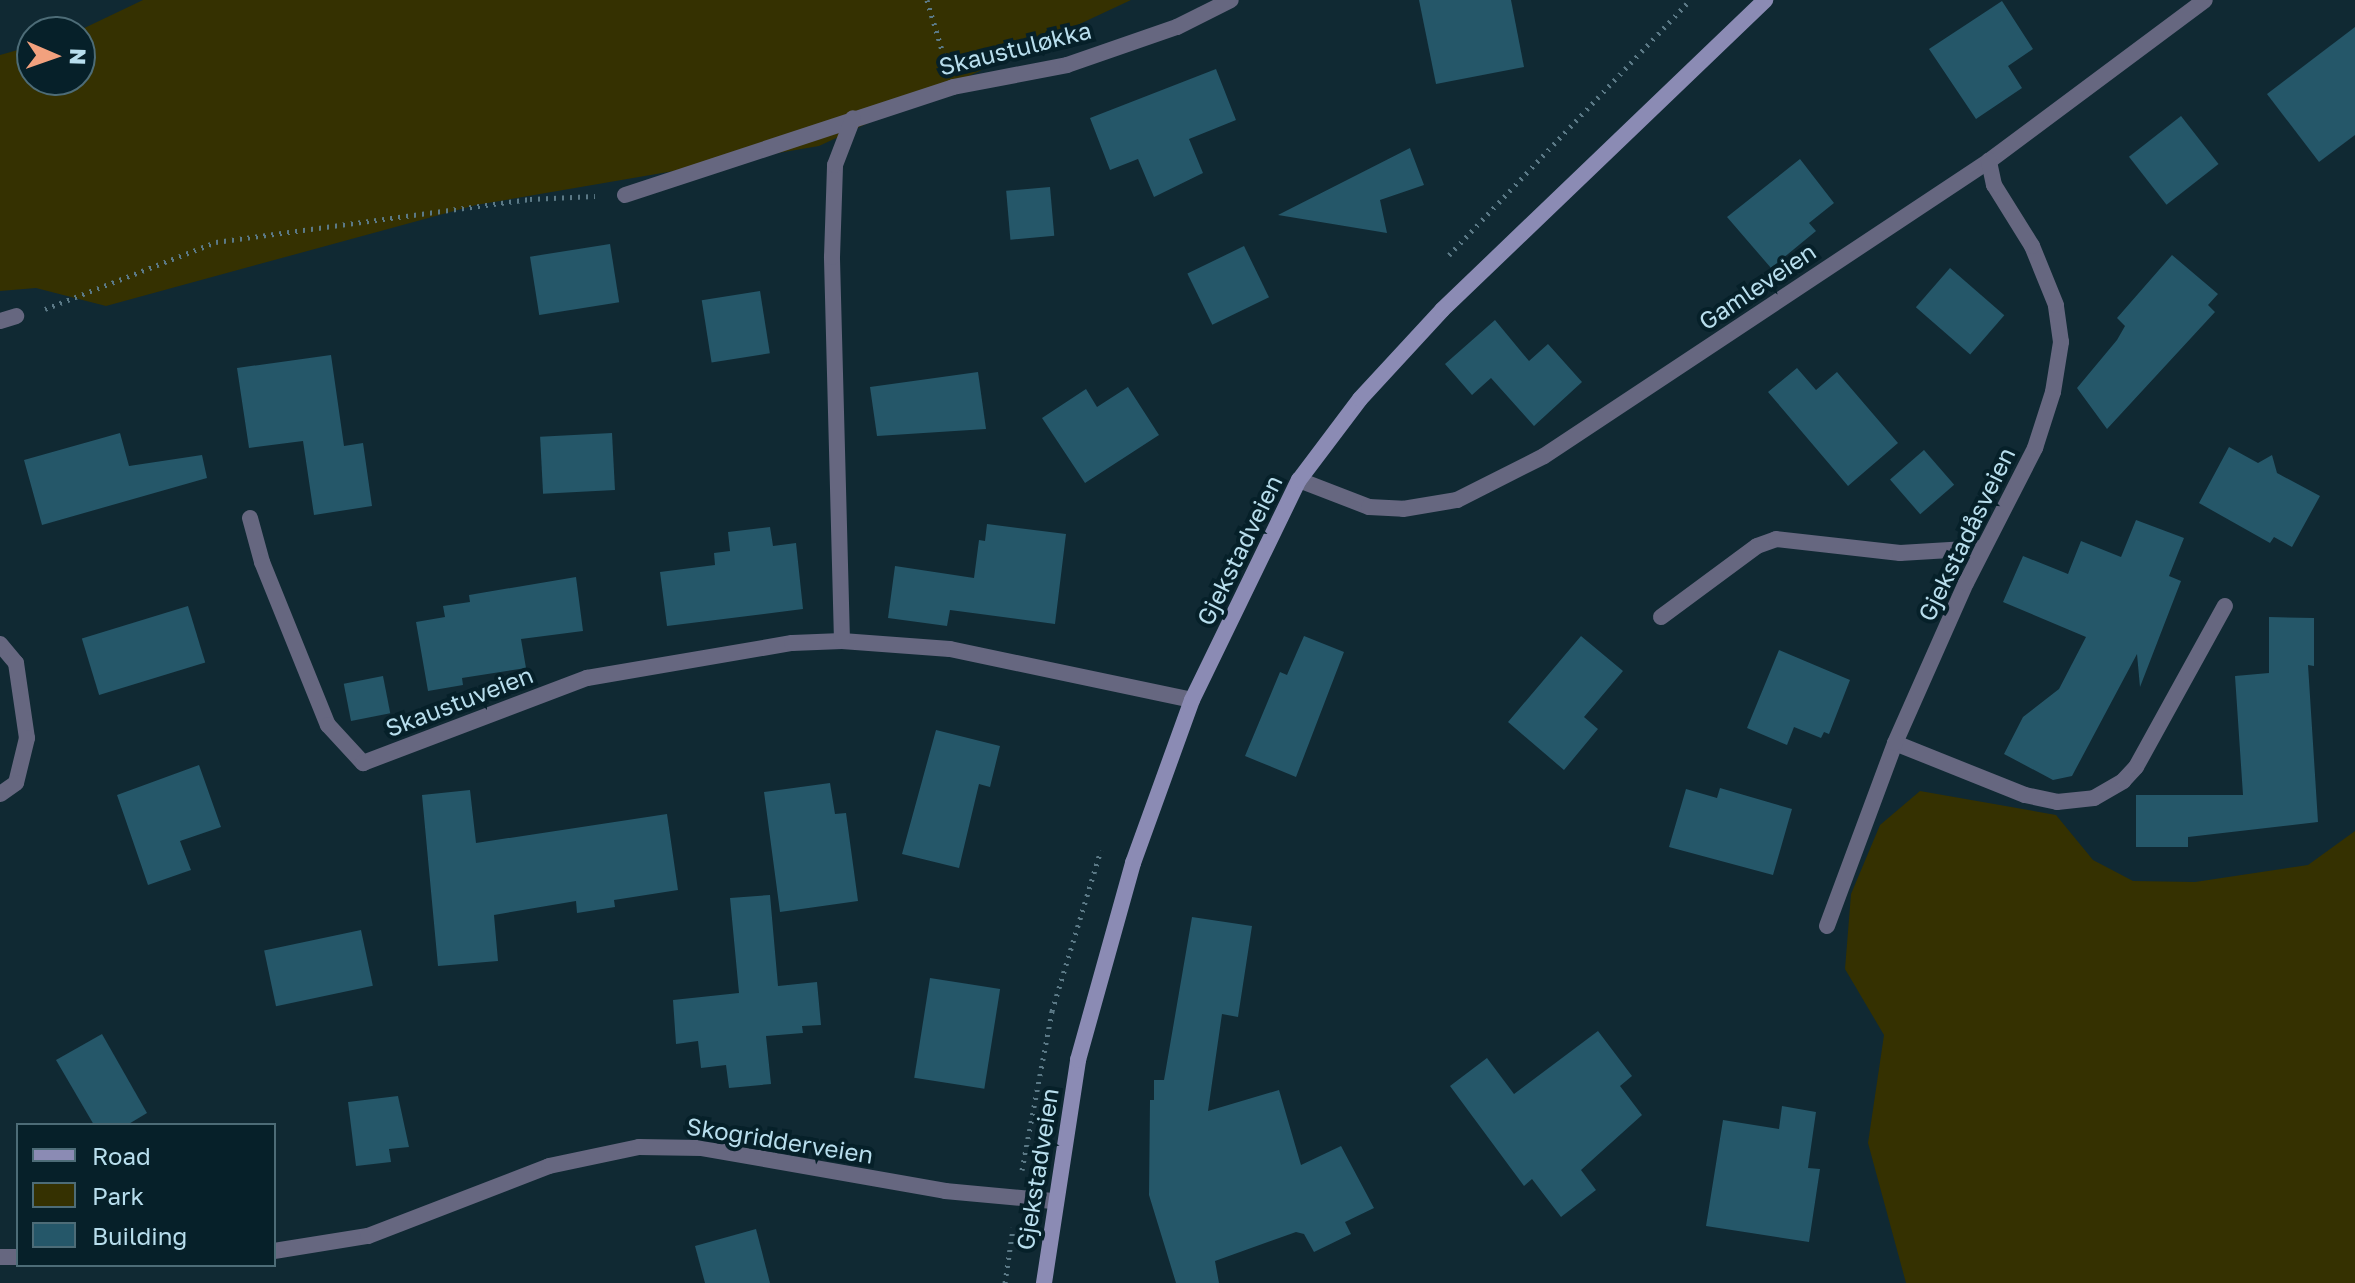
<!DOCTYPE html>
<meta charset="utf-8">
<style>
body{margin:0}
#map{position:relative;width:2355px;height:1283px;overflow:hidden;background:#102933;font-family:"Golos Text",sans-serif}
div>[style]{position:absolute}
.green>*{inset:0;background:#353101}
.building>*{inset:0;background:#255769;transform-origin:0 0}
.path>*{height:5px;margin-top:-2.5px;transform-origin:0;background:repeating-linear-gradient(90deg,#5b7986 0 2px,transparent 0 8px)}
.lane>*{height:16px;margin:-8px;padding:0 8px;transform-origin:8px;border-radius:8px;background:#666780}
.street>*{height:16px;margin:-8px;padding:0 8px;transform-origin:8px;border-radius:8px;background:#666780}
.secondary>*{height:16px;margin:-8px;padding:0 8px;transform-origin:8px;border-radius:8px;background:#8b8bb4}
span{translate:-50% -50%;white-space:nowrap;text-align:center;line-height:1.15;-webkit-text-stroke:8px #062029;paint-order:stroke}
.street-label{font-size:24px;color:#b8deed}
.legend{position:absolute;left:16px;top:1123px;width:260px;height:144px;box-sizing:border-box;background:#062029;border:2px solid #4d6c77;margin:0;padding:10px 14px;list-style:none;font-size:24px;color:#b8deed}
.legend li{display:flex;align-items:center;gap:16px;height:40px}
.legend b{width:40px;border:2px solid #4d6c77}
.north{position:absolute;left:16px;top:16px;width:80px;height:80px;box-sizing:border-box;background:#062029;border:2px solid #4d6c77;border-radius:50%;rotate:92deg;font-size:22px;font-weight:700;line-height:32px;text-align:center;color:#b8deed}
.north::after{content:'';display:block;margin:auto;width:28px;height:36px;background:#f2a17e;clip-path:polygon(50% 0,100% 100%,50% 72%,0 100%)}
</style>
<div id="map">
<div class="green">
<i style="clip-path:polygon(143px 0,1131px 0,819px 146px,476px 205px,106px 306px,36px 288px,0 291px,0 55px,32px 46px,32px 80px,80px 80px,76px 32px)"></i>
<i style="clip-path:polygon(1920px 791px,2056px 815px,2093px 860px,2133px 881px,2195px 882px,2308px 865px,2355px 831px,2355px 1283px,1906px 1283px,1868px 1143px,1884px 1035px,1845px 969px,1851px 894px,1880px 825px)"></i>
</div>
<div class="building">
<i style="clip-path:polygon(1419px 0,1511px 0,1524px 67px,1436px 84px)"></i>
<i style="clip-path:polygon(2002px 1px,2033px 49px,2008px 66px,2022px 88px,1976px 119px,1929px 49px)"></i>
<i style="clip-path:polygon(2355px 27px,2355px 135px,2319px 162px,2267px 94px)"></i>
<i style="clip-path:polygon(1216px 69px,1236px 120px,1189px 139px,1203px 173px,1154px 197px,1138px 159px,1110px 170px,1090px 118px)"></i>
<i style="left:2181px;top:116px;width:61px;height:66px;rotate:52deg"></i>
<i style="clip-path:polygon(1410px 148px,1424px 185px,1380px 200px,1387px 233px,1278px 215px)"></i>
<i style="clip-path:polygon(1800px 159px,1834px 203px,1809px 223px,1816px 231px,1771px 268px,1727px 217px)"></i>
<i style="left:1050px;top:187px;width:49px;height:44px;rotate:85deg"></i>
<i style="left:610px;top:244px;width:59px;height:81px;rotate:81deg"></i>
<i style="left:1244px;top:246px;width:57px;height:63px;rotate:64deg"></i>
<i style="clip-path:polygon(2172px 255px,2218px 294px,2208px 305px,2215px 312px,2107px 429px,2077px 388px,2117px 340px,2125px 326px,2117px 318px)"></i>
<i style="left:1950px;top:268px;width:72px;height:52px;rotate:41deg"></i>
<i style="left:760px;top:291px;width:63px;height:59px;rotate:81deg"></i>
<i style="clip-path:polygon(1495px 320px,1529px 361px,1548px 344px,1582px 382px,1534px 426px,1491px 378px,1472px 395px,1445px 364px)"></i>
<i style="clip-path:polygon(331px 355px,344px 446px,363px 443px,372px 506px,314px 515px,303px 441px,249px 448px,237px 368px)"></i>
<i style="clip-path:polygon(1797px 368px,1816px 390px,1837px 372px,1898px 443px,1848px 486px,1768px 392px)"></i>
<i style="clip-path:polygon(978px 372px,986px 429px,877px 436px,870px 387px)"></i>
<i style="clip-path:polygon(1128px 387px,1159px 435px,1085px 483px,1042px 418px,1086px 389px,1097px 407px)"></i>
<i style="clip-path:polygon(120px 433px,129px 466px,202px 455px,207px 478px,42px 525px,24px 460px)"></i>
<i style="left:612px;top:433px;width:57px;height:72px;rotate:87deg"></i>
<i style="clip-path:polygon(2229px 447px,2258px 463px,2272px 455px,2277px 473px,2320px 496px,2292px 547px,2274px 537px,2270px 543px,2199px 503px)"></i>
<i style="left:1924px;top:450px;width:46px;height:45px;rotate:49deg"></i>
<i style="clip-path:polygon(2136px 520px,2184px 538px,2169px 576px,2181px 581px,2140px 687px,2137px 654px,2072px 776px,2053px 780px,2004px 754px,2023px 717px,2059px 689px,2086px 637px,2003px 602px,2023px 556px,2068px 574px,2081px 541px,2121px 557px)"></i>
<i style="clip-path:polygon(987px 524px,1066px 534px,1055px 624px,950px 610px,947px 626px,888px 618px,895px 566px,974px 578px,979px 540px,985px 541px)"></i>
<i style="clip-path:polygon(770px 527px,773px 546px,796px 543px,803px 609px,667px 626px,660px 572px,715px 565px,714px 553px,730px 551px,728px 532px)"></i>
<i style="clip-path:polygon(576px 577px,583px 631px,521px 639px,526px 668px,462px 678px,463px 685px,428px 691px,416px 622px,445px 617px,443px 606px,470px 602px,469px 595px)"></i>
<i style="left:188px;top:606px;width:59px;height:111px;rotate:73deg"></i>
<i style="clip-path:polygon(2269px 617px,2314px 618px,2314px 666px,2308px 665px,2318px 822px,2188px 837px,2188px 847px,2136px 847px,2136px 795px,2243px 795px,2235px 676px,2269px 673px)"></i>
<i style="clip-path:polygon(1304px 636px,1344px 652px,1296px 777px,1245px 756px,1280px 672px,1287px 675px)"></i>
<i style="clip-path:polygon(1581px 636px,1623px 671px,1584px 717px,1598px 729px,1564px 770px,1508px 722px)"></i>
<i style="clip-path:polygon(1779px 650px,1850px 680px,1829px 734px,1824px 732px,1821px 738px,1794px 727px,1787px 745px,1747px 728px)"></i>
<i style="left:383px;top:676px;width:38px;height:40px;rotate:79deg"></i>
<i style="clip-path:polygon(936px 730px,1000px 746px,990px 787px,979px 784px,959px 868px,902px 854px)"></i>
<i style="clip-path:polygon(199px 765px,221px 827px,180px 841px,191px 870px,148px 885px,117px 795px)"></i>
<i style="clip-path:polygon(830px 783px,835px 814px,846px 813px,858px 901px,780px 912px,764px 792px)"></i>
<i style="clip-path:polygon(1720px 788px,1792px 809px,1773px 875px,1669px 847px,1686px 789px,1717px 798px)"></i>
<i style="clip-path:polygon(470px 790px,476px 843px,667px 814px,678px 890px,614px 900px,615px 907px,577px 913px,576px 901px,494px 915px,498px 961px,438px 966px,422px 795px)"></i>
<i style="clip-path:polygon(770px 895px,778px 986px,817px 982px,821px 1025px,802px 1026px,803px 1033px,766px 1036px,771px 1084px,729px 1088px,726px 1065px,701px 1068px,698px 1041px,676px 1044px,673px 1000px,739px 993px,730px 898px)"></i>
<i style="clip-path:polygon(1192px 917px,1252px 926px,1238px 1017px,1222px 1014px,1208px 1111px,1279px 1090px,1301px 1165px,1341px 1146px,1374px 1208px,1345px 1222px,1351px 1234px,1314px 1252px,1304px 1234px,1296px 1232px,1215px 1261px,1219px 1283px,1176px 1283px,1149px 1195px,1150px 1100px,1154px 1100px,1154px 1080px,1164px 1080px)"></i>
<i style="left:361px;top:930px;width:57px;height:99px;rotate:78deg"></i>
<i style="left:930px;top:978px;width:71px;height:101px;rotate:9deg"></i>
<i style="clip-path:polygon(1598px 1031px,1632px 1076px,1620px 1086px,1642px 1115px,1581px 1170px,1596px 1190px,1561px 1217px,1532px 1179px,1524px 1186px,1450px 1086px,1487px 1058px,1514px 1094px)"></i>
<i style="clip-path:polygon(102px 1034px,147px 1113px,127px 1125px,94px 1125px,56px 1060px)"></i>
<i style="clip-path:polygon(398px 1096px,409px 1147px,389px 1149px,391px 1162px,356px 1166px,348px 1102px)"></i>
<i style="clip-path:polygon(1782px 1106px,1816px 1112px,1808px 1168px,1820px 1169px,1809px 1242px,1706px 1226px,1723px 1120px,1779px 1129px)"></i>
<i style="clip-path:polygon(756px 1229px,770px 1283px,705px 1283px,695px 1246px)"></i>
</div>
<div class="path">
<i style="left:927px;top:0;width:63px;rotate:73.3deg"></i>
<i style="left:1449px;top:255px;width:351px;rotate:-46.6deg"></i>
<i style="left:45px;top:309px;width:184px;rotate:-21.4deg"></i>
<i style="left:216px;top:242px;width:317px;rotate:-7.8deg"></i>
<i style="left:530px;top:199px;width:65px;rotate:-2.6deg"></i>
<i style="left:1022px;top:1170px;width:162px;rotate:-79.3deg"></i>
<i style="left:1052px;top:1011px;width:168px;rotate:-73.1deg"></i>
<i style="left:1005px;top:1283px;width:56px;rotate:-81.7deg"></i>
</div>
<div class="lane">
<i style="left:625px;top:195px;width:345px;rotate:-18.2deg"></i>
<i style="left:953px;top:87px;width:116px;rotate:-10.9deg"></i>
<i style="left:1067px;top:65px;width:116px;rotate:-19.1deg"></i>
<i style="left:1177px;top:27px;width:60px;rotate:-26.6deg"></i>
<i style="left:0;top:321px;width:17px;rotate:-17deg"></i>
<i style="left:1661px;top:617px;width:119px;rotate:-36.5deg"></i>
<i style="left:1757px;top:546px;width:20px;rotate:-20deg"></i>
<i style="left:1776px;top:539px;width:125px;rotate:6.4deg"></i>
<i style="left:1900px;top:553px;width:83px;rotate:-3.4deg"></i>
<i style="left:1895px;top:743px;width:140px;rotate:21.8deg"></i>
<i style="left:2025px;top:795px;width:33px;rotate:12deg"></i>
<i style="left:2057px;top:802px;width:37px;rotate:-6deg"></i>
<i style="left:2094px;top:798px;width:34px;rotate:-30deg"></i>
<i style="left:2123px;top:781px;width:19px;rotate:-47deg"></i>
<i style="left:2136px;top:767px;width:184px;rotate:-61.1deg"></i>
</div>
<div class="street">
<i style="left:1299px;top:480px;width:75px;rotate:21.1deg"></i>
<i style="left:1369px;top:507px;width:34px;rotate:3deg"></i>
<i style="left:1403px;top:509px;width:55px;rotate:-9.5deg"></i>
<i style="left:1457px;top:500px;width:97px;rotate:-26.8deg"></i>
<i style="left:1544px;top:456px;width:534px;rotate:-33.54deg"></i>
<i style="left:1989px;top:161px;width:269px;rotate:-36.7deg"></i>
<i style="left:250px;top:518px;width:46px;rotate:74.7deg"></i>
<i style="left:262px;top:562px;width:176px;rotate:68deg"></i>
<i style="left:328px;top:725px;width:52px;rotate:47.4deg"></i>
<i style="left:363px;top:763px;width:240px;rotate:-20.8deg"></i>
<i style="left:587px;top:678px;width:208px;rotate:-9.7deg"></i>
<i style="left:792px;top:643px;width:50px;rotate:-2.3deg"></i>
<i style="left:842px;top:641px;width:108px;rotate:4.2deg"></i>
<i style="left:950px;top:649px;width:247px;rotate:11.9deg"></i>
<i style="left:842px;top:641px;width:384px;rotate:-91.5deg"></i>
<i style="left:832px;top:257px;width:92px;rotate:-88.1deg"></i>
<i style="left:835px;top:165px;width:50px;rotate:-69deg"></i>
<i style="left:0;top:644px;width:25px;rotate:50deg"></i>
<i style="left:16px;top:663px;width:76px;rotate:81.7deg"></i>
<i style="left:27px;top:738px;width:46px;rotate:103.7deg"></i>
<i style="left:16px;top:783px;width:19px;rotate:145deg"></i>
<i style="left:1827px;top:926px;width:195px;rotate:-69.6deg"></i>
<i style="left:1895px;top:743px;width:175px;rotate:-66.1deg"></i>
<i style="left:1966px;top:583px;width:152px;rotate:-62.9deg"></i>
<i style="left:2035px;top:448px;width:59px;rotate:-72.2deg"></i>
<i style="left:2053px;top:392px;width:51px;rotate:-80.9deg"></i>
<i style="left:2061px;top:342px;width:37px;rotate:-98deg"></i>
<i style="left:2056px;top:305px;width:64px;rotate:-112.1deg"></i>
<i style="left:2032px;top:246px;width:72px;rotate:-121.9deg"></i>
<i style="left:1994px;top:185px;width:25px;rotate:-102deg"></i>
<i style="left:274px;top:1251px;width:95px;rotate:-9.1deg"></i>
<i style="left:368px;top:1236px;width:194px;rotate:-21.1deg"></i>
<i style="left:549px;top:1166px;width:92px;rotate:-11.9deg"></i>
<i style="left:639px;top:1147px;width:63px;rotate:0.9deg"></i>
<i style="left:702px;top:1148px;width:247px;rotate:10deg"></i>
<i style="left:945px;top:1191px;width:108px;rotate:5.3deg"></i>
<i style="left:0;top:1257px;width:18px"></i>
</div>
<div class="secondary">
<i style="left:1044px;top:1283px;width:226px;rotate:-81.3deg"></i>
<i style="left:1078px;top:1060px;width:205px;rotate:-74.4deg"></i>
<i style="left:1133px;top:863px;width:173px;rotate:-70.1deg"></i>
<i style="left:1192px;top:700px;width:245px;rotate:-64.1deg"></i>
<i style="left:1299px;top:480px;width:101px;rotate:-53deg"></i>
<i style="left:1360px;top:399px;width:121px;rotate:-47.3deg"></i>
<i style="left:1442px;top:310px;width:448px;rotate:-43.8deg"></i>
</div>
<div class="street-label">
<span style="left:1015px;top:48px;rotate:-14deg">Skaustuløkka</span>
<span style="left:1757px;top:286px;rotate:-34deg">Gamleveien</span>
<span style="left:1966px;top:534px;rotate:-64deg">Gjekstadåsveien</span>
<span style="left:1239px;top:550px;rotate:-64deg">Gjekstadveien</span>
<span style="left:459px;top:701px;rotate:-21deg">Skaustuveien</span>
<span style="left:780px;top:1140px;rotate:9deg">Skogridderveien</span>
<span style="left:1037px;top:1169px;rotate:-81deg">Gjekstadveien</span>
</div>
<ul class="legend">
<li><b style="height:10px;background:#8b8bb4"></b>Road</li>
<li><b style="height:22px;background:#353101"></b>Park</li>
<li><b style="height:22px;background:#255769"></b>Building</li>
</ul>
<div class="north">N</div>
</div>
